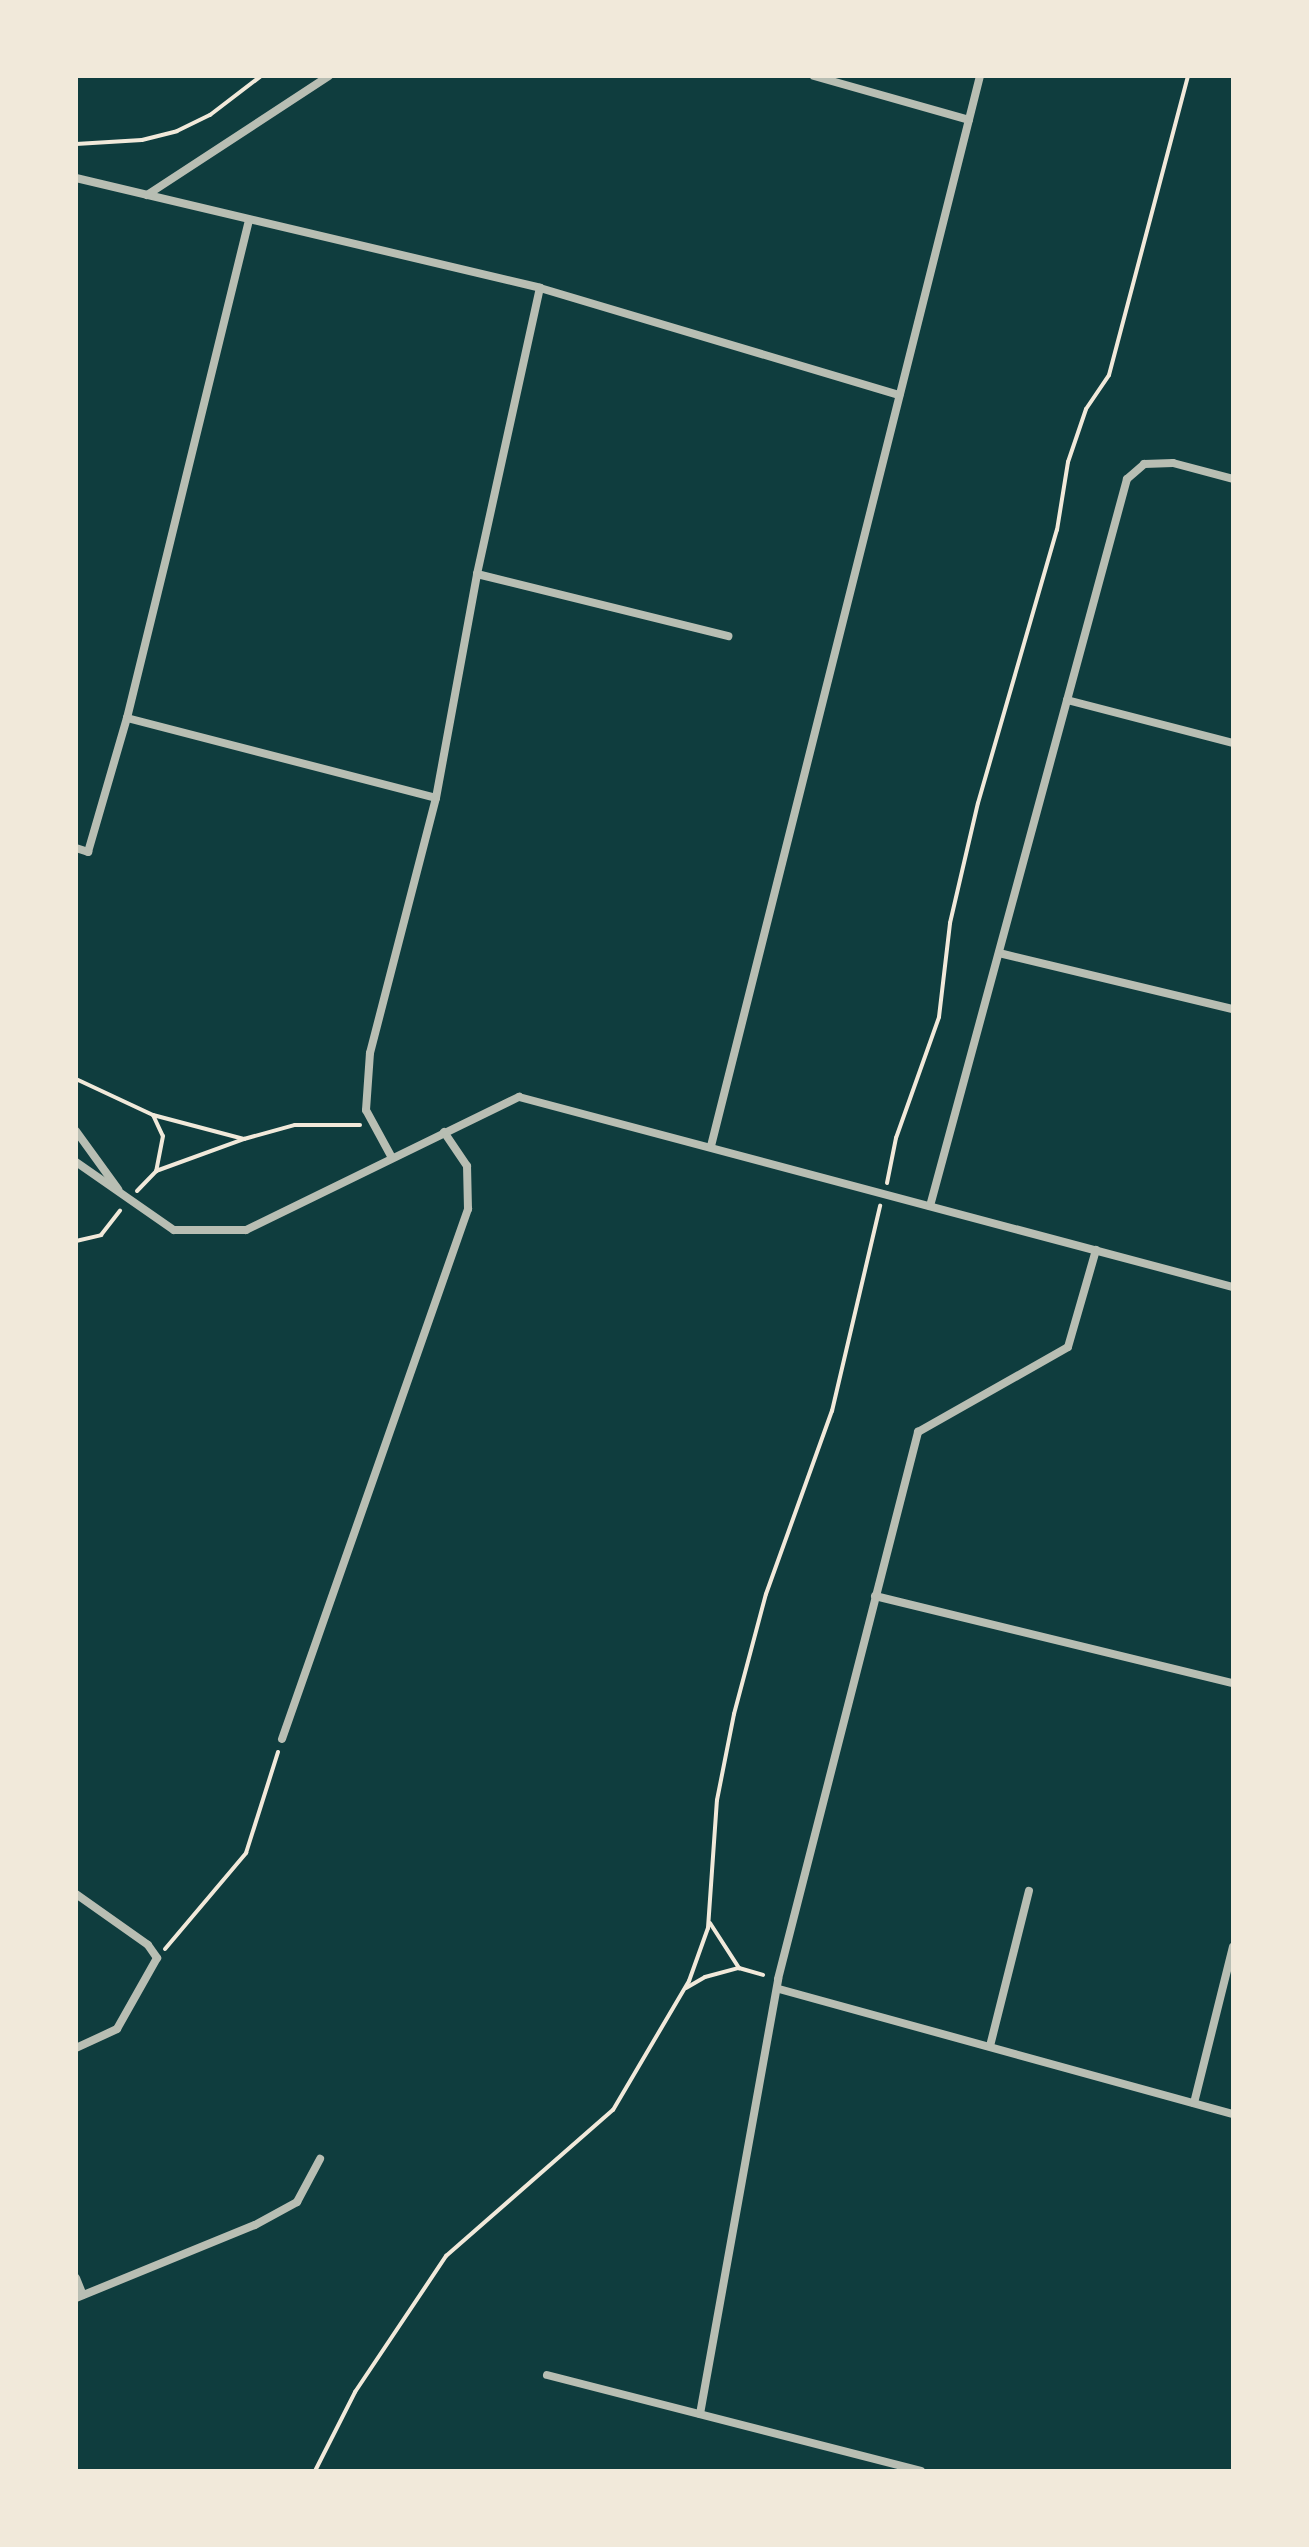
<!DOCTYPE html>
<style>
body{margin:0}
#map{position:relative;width:1309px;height:2547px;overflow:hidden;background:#0f3d3e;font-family:"Exo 2",sans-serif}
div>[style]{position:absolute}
.path>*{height:4px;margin:-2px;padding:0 2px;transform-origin:2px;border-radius:2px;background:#f1e9da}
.minor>*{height:8px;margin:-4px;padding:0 4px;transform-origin:4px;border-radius:4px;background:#b8beb3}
span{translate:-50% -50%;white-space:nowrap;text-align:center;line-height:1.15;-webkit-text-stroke:6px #f1e9da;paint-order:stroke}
.frame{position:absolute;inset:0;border:78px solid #f1e9da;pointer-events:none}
</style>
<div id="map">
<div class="path">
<i style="left:76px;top:144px;width:66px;rotate:-3.5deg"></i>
<i style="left:142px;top:140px;width:36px;rotate:-14deg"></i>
<i style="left:177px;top:131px;width:37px;rotate:-26deg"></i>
<i style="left:210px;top:115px;width:64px;rotate:-37.4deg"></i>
<i style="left:76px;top:1079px;width:85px;rotate:25.1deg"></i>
<i style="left:153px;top:1115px;width:23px;rotate:65deg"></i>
<i style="left:163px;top:1136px;width:36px;rotate:101deg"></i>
<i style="left:153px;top:1115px;width:94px;rotate:14.8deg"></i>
<i style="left:887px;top:1183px;width:46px;rotate:-78.7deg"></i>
<i style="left:896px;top:1138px;width:128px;rotate:-70.4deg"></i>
<i style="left:939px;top:1017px;width:95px;rotate:-83.3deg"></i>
<i style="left:950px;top:923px;width:123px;rotate:-76.9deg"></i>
<i style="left:978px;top:803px;width:284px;rotate:-73.9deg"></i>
<i style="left:1057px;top:530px;width:69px;rotate:-80.8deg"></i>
<i style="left:1068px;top:462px;width:56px;rotate:-71.2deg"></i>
<i style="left:1086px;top:409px;width:41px;rotate:-55.9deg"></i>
<i style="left:1109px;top:375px;width:309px;rotate:-75.2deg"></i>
<i style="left:137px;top:1191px;width:28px;rotate:-46deg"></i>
<i style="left:156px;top:1171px;width:94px;rotate:-20deg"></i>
<i style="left:244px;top:1139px;width:53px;rotate:-15.4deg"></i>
<i style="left:295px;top:1125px;width:65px"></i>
<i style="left:76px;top:1241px;width:26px;rotate:-13deg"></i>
<i style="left:101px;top:1235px;width:31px;rotate:-52deg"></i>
<i style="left:710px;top:1923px;width:54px;rotate:57.2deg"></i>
<i style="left:739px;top:1968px;width:25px;rotate:16deg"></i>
<i style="left:165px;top:1949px;width:126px;rotate:-49.8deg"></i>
<i style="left:246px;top:1853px;width:106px;rotate:-72.4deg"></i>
<i style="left:686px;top:1988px;width:22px;rotate:-30deg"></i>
<i style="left:705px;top:1977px;width:35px;rotate:-15deg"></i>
<i style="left:315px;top:2471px;width:89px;rotate:-63.1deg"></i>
<i style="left:355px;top:2392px;width:164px;rotate:-56.2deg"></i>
<i style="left:446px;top:2256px;width:222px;rotate:-41.2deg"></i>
<i style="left:613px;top:2110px;width:150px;rotate:-59.5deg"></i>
<i style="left:689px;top:1981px;width:56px;rotate:-70.3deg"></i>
<i style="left:708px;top:1928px;width:128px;rotate:-86deg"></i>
<i style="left:717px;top:1800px;width:88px;rotate:-78.8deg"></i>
<i style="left:734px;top:1714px;width:124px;rotate:-75.1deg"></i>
<i style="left:766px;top:1594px;width:195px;rotate:-70.2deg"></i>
<i style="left:832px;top:1411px;width:211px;rotate:-76.8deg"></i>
</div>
<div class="minor">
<i style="left:814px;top:76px;width:161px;rotate:15.8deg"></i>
<i style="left:76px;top:178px;width:477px;rotate:13.3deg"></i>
<i style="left:540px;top:288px;width:375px;rotate:16.6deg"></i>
<i style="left:147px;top:195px;width:217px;rotate:-33.2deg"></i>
<i style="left:477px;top:574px;width:259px;rotate:13.9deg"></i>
<i style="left:1067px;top:700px;width:171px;rotate:14.5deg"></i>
<i style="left:127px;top:718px;width:319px;rotate:14.5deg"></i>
<i style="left:76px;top:848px;width:13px;rotate:18deg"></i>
<i style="left:88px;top:852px;width:140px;rotate:-73.8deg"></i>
<i style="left:127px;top:718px;width:513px;rotate:-76.23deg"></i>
<i style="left:999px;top:953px;width:241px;rotate:13.5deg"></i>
<i style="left:76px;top:1131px;width:72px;rotate:54.1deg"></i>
<i style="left:711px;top:1146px;width:1103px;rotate:-75.89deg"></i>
<i style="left:391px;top:1156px;width:52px;rotate:-118.5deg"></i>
<i style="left:366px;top:1110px;width:57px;rotate:-86deg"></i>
<i style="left:370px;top:1053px;width:263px;rotate:-75.5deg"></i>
<i style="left:436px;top:798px;width:228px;rotate:-79.6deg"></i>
<i style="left:477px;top:574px;width:293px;rotate:-77.6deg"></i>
<i style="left:76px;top:1162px;width:119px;rotate:34.8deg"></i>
<i style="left:174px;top:1230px;width:72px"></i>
<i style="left:246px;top:1230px;width:304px;rotate:-26deg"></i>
<i style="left:519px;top:1097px;width:739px;rotate:14.9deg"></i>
<i style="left:930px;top:1206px;width:753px;rotate:-74.84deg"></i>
<i style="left:1127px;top:479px;width:23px;rotate:-41deg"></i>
<i style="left:1144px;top:464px;width:29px;rotate:-2deg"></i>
<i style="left:1173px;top:463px;width:62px;rotate:14.9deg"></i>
<i style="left:875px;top:1596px;width:368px;rotate:13.7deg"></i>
<i style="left:282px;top:1739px;width:562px;rotate:-70.66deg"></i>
<i style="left:468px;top:1209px;width:43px;rotate:-91.3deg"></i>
<i style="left:467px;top:1166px;width:41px;rotate:-124.1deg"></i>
<i style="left:76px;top:1894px;width:88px;rotate:35.3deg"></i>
<i style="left:148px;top:1945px;width:16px;rotate:55deg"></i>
<i style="left:157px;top:1958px;width:81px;rotate:119.4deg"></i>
<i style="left:117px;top:2029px;width:45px;rotate:155.1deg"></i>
<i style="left:779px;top:1989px;width:471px;rotate:15.4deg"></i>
<i style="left:990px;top:2046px;width:160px;rotate:-75.9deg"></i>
<i style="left:1194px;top:2103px;width:161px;rotate:-76deg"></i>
<i style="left:76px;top:2278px;width:18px;rotate:68deg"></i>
<i style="left:76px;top:2298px;width:193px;rotate:-22.2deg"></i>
<i style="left:255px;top:2225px;width:48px;rotate:-28.7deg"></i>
<i style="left:297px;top:2202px;width:49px;rotate:-61.9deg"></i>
<i style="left:547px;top:2375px;width:386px;rotate:14.4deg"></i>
<i style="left:700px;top:2414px;width:442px;rotate:-79.8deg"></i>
<i style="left:778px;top:1979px;width:565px;rotate:-75.64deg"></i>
<i style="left:918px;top:1432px;width:172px;rotate:-29.5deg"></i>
<i style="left:1068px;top:1347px;width:101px;rotate:-73.9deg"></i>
</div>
<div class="frame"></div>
</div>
